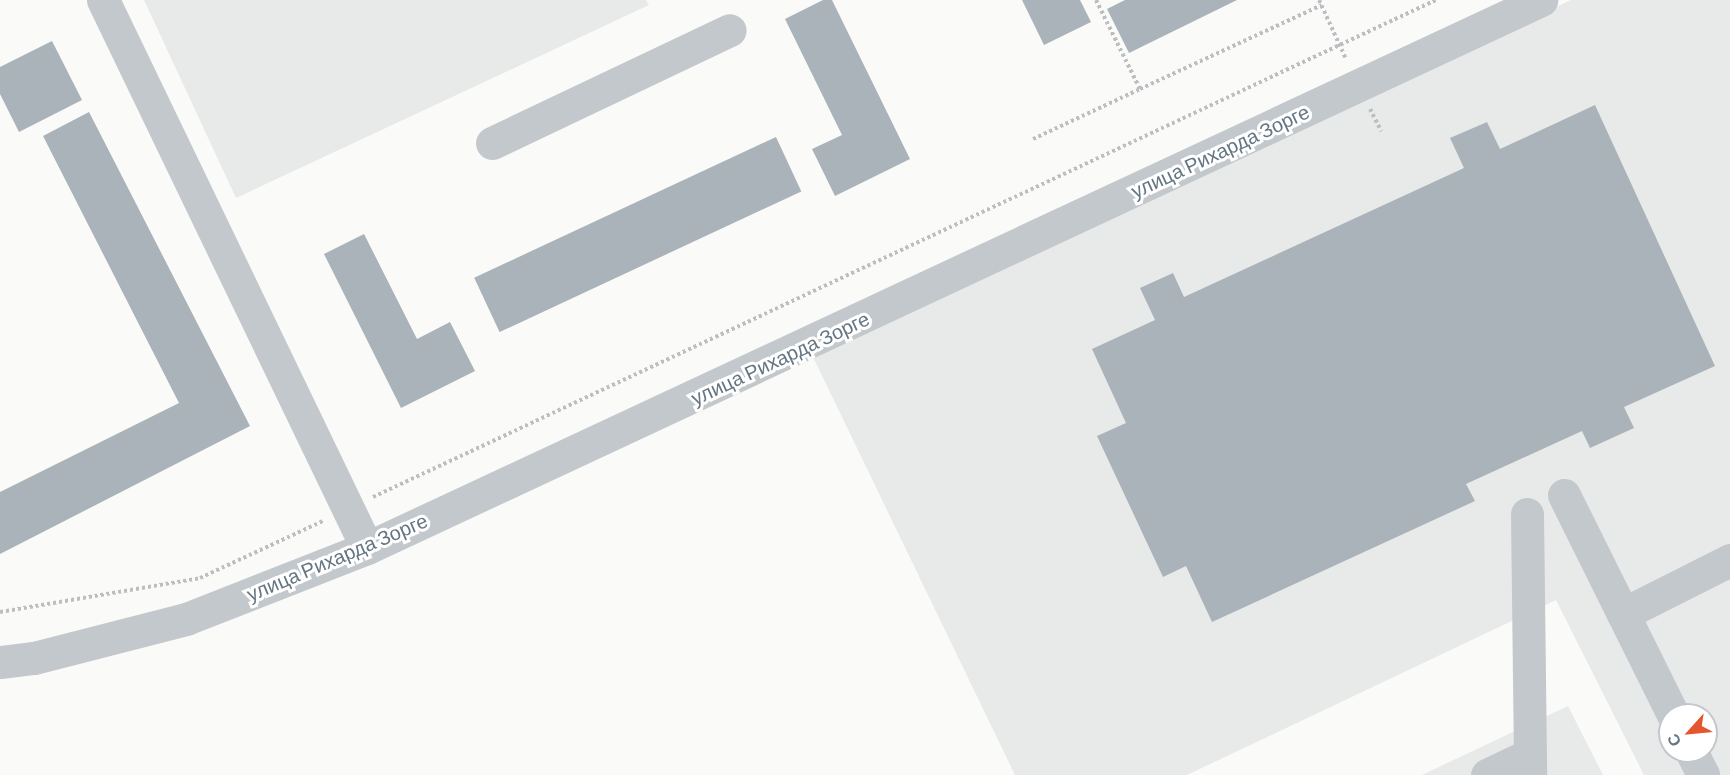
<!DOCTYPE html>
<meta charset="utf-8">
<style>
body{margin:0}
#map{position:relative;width:1730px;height:775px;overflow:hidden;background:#fafaf8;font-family:Barlow,sans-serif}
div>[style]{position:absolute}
.built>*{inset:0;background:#e8e9e9}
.building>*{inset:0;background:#aab3b9;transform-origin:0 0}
.path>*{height:4px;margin-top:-2px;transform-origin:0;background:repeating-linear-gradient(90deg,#bbbfc2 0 3px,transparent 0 6px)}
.minor>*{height:33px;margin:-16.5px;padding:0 16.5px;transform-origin:16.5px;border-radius:16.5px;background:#c3c8cc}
span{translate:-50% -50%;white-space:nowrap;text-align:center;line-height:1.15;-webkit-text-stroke:6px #fff;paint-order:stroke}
.street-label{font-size:20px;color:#657683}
.north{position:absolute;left:1658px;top:703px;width:60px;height:60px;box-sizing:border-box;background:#fff;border:2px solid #c1c8cd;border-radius:50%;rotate:243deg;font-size:16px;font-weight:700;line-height:24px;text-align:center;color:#657683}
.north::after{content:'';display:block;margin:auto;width:21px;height:27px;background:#e4572e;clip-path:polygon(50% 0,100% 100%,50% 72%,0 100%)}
</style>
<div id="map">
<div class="built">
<i style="clip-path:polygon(144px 0,646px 0,649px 5px,236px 198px)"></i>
<i style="clip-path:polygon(evenodd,1571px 0,1730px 0,1730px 775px,1644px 775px,1556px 600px,1187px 775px,1015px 775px,813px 357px,1571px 0,1670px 715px,1706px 715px,1706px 751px,1670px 751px,1670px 715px)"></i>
<i style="clip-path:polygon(1568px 706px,1603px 775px,1422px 775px)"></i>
</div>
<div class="building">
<i style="clip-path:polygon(823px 0,832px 0,910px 159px,835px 196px,812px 149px,842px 135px,785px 19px)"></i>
<i style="clip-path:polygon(1022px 0,1080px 0,1091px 22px,1044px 45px)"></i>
<i style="clip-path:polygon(1125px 0,1237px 0,1129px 53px,1107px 9px)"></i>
<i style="clip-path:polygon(52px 41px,82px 100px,19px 132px,0 94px,0 67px)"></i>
<i style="clip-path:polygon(1595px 105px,1715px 366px,1624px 407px,1634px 428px,1590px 448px,1582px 431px,1466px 484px,1475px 501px,1212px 622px,1186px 566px,1163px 577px,1097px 436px,1126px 423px,1092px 349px,1155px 320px,1140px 288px,1173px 273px,1184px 297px,1464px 168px,1450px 138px,1487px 122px,1500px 149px)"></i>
<i style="clip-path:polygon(89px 112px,250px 426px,0 554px,0 492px,179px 403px,43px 136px)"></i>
<i style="left:776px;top:137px;width:60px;height:333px;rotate:65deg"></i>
<i style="clip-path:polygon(364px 234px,417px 339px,450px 322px,475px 371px,401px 408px,324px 254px)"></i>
</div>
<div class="path">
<i style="left:1096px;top:0;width:99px;rotate:63.7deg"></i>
<i style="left:1140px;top:89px;width:200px;rotate:-24.8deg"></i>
<i style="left:1319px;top:0;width:65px;rotate:65.4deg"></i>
<i style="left:1370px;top:109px;width:25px;rotate:63deg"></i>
<i style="left:1033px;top:139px;width:118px;rotate:-25deg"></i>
<i style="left:373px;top:497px;width:1173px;rotate:-25.06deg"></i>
<i style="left:0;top:612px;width:203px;rotate:-9.6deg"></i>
<i style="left:200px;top:578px;width:136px;rotate:-24.9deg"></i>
</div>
<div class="minor">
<i style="left:103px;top:0;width:608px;rotate:64.28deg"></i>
<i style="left:492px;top:143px;width:263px;rotate:-25.4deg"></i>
<i style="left:1564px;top:495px;width:246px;rotate:63.6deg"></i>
<i style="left:1527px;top:514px;width:261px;rotate:89.3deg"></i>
<i style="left:1623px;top:614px;width:120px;rotate:-26.8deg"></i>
<i style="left:0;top:662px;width:34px;rotate:-7deg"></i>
<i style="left:34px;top:658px;width:157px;rotate:-14.4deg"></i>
<i style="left:186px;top:619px;width:194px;rotate:-21.4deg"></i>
<i style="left:367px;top:548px;width:1296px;rotate:-25.02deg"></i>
<i style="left:1691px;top:751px;width:27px;rotate:63deg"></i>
<i style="left:1487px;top:775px;width:47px;rotate:-25.5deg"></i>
</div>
<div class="street-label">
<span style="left:1220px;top:151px;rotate:-25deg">улица Рихарда Зорге</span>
<span style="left:780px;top:358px;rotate:-25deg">улица Рихарда Зорге</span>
<span style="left:337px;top:557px;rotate:-23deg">улица Рихарда Зорге</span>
</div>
<div class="north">С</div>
</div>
